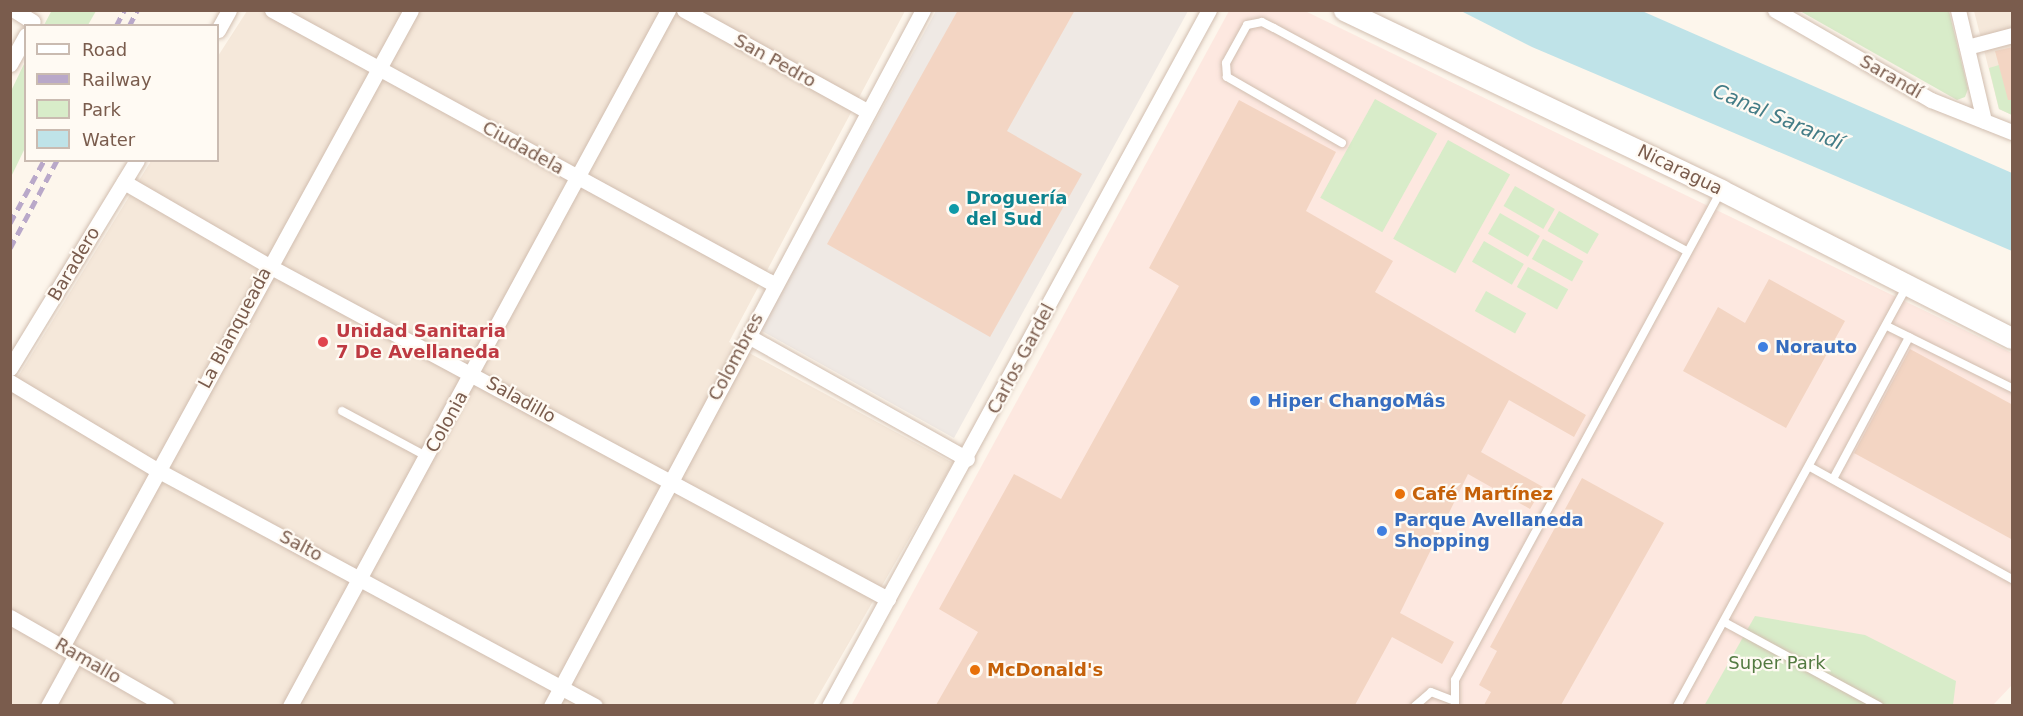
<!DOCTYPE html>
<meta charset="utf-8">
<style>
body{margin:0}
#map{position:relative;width:2023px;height:716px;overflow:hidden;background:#fdf6ec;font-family:"DejaVu Sans",sans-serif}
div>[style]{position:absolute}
.residential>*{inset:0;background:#f5e8da}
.commercial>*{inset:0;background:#fde8e0}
.industrial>*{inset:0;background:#efe9e4}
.green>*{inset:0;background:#d8ecc9;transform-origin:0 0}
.water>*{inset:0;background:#bfe3e8}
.building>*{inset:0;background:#f3d5c3}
.roads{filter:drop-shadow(0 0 2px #d1beb0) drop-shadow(0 0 2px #d1beb0)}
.service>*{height:8px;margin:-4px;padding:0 4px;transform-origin:4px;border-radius:4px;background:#fff}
.minor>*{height:15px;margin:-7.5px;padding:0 7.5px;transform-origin:7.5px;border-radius:7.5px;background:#fff}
.secondary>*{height:21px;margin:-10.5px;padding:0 10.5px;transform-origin:10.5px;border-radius:10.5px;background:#fff}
.rail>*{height:4.5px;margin-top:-2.25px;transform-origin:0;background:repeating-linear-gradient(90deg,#b9a8c9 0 9px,transparent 0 15px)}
.dots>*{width:16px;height:16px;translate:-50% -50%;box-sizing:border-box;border:3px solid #fffaf3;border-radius:50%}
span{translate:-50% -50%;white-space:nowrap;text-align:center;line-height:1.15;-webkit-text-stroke:4.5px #fffaf3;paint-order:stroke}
.street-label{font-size:18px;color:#7a5c4d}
.culture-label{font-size:18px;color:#0d838f;font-weight:700}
.left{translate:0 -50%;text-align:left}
.health-label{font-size:18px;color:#be3a42;font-weight:700}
.shop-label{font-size:18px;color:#366cbe;font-weight:700}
.food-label{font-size:18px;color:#c56008;font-weight:700}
.park-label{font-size:18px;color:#537a41}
.water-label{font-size:20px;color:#437c86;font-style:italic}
.frame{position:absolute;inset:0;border:12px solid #7a5c4d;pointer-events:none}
.legend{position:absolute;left:24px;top:24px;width:195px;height:138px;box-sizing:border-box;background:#fffaf3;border:2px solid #cabbb1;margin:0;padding:8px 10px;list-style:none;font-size:18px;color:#7a5c4d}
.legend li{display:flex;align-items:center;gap:12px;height:30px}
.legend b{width:30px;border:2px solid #cabbb1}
</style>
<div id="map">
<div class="residential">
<i style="clip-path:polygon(247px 11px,905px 11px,729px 342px,953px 463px,813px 705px,11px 706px,11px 388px,151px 161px,218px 160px,218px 56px)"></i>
<i style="clip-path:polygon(1974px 11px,2012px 11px,2012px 115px,1999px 109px)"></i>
</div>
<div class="commercial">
<i style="clip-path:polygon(1229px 11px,1305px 11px,2012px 353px,2012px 685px,1993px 705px,851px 706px)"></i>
</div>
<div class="industrial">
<i style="clip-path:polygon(936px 11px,1188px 11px,954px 438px,760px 330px)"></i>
</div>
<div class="green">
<i style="clip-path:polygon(52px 10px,96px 10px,96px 11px,88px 25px,44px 25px)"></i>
<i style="clip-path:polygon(1800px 11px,1949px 11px,1968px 89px,1965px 97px,1957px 100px)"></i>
<i style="clip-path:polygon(25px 62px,25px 148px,11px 177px,11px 91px)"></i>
<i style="clip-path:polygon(1999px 65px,2012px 103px,2012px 115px,1999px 109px,1989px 68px)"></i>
<i style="left:1375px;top:99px;width:71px;height:113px;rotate:29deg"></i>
<i style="left:1448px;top:140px;width:71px;height:113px;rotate:29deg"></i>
<i style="left:1515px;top:186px;width:46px;height:23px;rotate:30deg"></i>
<i style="left:1559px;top:211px;width:46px;height:23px;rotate:30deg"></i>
<i style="left:1500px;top:213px;width:46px;height:24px;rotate:30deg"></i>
<i style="left:1543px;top:239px;width:46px;height:23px;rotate:29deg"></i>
<i style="left:1484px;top:241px;width:46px;height:24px;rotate:30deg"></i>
<i style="left:1528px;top:267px;width:46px;height:23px;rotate:29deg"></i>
<i style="left:1486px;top:291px;width:46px;height:23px;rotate:29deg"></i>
<i style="clip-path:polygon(1755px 616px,1865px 635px,1956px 681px,1953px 705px,1704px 706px)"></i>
</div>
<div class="water">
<i style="clip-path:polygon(1461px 11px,1642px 11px,2012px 173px,2012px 251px,1532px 47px)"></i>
</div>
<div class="building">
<i style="clip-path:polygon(958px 10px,1075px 10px,1007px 131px,1082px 174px,990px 337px,827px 244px)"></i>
<i style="clip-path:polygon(2013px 47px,2013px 100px,2008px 100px,1995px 51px)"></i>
<i style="clip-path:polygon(1239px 100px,1336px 152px,1306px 211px,1393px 261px,1375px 292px,1586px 415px,1574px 437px,1509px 400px,1481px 452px,1543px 487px,1530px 509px,1468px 474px,1400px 613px,1454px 642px,1442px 664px,1392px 637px,1355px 705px,936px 705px,978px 632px,939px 609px,1014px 474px,1061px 499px,1179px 286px,1149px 268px)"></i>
<i style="clip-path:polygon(1769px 279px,1845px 321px,1786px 428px,1683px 371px,1718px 307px,1745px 323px)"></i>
<i style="clip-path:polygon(1910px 349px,2013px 405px,2013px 540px,1854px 453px)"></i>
<i style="clip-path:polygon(1582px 478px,1664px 523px,1561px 705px,1484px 705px,1491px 692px,1479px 685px,1497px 651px,1490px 647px)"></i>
</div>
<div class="roads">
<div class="service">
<i style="left:1342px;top:143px;width:133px;rotate:-150.1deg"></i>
<i style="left:1227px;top:77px;width:14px;rotate:-94deg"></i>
<i style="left:1226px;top:63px;width:43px;rotate:-61.1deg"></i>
<i style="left:1247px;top:25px;width:15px;rotate:-11deg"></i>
<i style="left:1262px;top:22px;width:13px;rotate:27deg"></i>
<i style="left:1274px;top:28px;width:468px;rotate:28.4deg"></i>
<i style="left:1887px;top:326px;width:140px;rotate:26.4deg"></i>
<i style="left:342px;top:411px;width:95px;rotate:28.2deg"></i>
<i style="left:1810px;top:467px;width:231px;rotate:29deg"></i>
<i style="left:1833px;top:479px;width:161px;rotate:-61.8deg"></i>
<i style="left:1724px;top:622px;width:176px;rotate:28.5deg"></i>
<i style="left:1415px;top:706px;width:21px;rotate:-41deg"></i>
<i style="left:1431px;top:692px;width:22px;rotate:21deg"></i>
<i style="left:1455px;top:706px;width:26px;rotate:-90deg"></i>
<i style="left:1455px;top:680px;width:557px;rotate:-61.46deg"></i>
<i style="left:1677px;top:706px;width:479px;rotate:-61.3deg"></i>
</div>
<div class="minor">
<i style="left:14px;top:10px;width:22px;rotate:32deg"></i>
<i style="left:272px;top:10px;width:572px;rotate:28.63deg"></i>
<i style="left:684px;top:10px;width:209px;rotate:28.9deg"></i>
<i style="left:1775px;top:10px;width:180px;rotate:30deg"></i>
<i style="left:1931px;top:100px;width:87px;rotate:21.6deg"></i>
<i style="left:1958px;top:10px;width:114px;rotate:76.8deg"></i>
<i style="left:218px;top:30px;width:23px;rotate:-61deg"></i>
<i style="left:1967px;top:47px;width:47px;rotate:-14.9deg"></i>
<i style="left:10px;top:64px;width:33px;rotate:-61deg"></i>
<i style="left:124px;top:182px;width:168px;rotate:30.1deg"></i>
<i style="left:269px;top:266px;width:703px;rotate:28.28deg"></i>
<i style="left:748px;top:336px;width:251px;rotate:29.3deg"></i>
<i style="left:10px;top:368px;width:244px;rotate:-58.6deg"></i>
<i style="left:10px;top:382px;width:174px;rotate:30.9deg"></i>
<i style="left:159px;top:471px;width:495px;rotate:28.3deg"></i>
<i style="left:10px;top:617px;width:180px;rotate:29.7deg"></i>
<i style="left:62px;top:647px;width:726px;rotate:-61.28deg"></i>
<i style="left:48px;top:706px;width:58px;rotate:-61.2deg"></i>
<i style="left:290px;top:706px;width:792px;rotate:-61.49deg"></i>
<i style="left:551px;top:706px;width:789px;rotate:-61.88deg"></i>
<i style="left:829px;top:706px;width:793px;rotate:-61.37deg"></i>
</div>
<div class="secondary">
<i style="left:1344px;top:10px;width:418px;rotate:25.5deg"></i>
<i style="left:1721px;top:190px;width:326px;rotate:27deg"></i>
</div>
</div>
<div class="rail">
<i style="left:116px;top:26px;width:18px;rotate:-63deg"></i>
<i style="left:129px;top:26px;width:18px;rotate:-63deg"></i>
<i style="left:10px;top:223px;width:72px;rotate:-61.6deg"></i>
<i style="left:10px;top:248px;width:100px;rotate:-61.9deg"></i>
</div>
<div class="dots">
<i style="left:954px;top:209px;background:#0f9aa8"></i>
<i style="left:323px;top:342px;background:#e0444e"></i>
<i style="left:1763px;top:347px;background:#3f7fe0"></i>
<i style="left:1255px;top:401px;background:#3f7fe0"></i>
<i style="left:1400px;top:494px;background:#e8710a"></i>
<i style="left:1382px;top:531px;background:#3f7fe0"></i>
<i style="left:975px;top:670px;background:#e8710a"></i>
</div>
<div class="street-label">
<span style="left:775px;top:61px;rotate:29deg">San Pedro</span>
<span style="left:1891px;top:77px;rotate:30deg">Sarandí</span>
<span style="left:523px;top:148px;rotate:29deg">Ciudadela</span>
<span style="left:1680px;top:170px;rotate:26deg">Nicaragua</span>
<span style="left:74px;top:264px;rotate:-59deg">Baradero</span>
<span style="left:235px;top:328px;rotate:-62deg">La Blanqueada</span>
<span style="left:736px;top:357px;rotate:-62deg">Colombres</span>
<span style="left:1021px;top:359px;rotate:-62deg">Carlos Gardel</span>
<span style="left:521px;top:400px;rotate:29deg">Saladillo</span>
<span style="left:447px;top:422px;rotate:-61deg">Colonia</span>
<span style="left:301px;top:546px;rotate:28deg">Salto</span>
<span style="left:88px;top:661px;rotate:30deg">Ramallo</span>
</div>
<div class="culture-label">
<span class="left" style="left:966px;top:209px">Droguería<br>del Sud</span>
</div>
<div class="health-label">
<span class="left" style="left:336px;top:342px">Unidad Sanitaria<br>7 De Avellaneda</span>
</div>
<div class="shop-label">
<span class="left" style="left:1775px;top:347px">Norauto</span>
<span class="left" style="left:1267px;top:401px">Hiper ChangoMâs</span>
<span class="left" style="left:1394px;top:531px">Parque Avellaneda<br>Shopping</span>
</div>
<div class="food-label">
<span class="left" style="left:1412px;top:494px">Café Martínez</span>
<span class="left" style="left:987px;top:670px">McDonald's</span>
</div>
<div class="park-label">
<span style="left:1777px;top:663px">Super Park</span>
</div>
<div class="water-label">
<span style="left:1778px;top:117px;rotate:23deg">Canal Sarandí</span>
</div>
<div class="frame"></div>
<ul class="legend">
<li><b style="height:8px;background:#fff"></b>Road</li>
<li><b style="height:8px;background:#b9a8c9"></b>Railway</li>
<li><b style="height:16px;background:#d8ecc9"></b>Park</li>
<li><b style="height:16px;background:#bfe3e8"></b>Water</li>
</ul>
</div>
